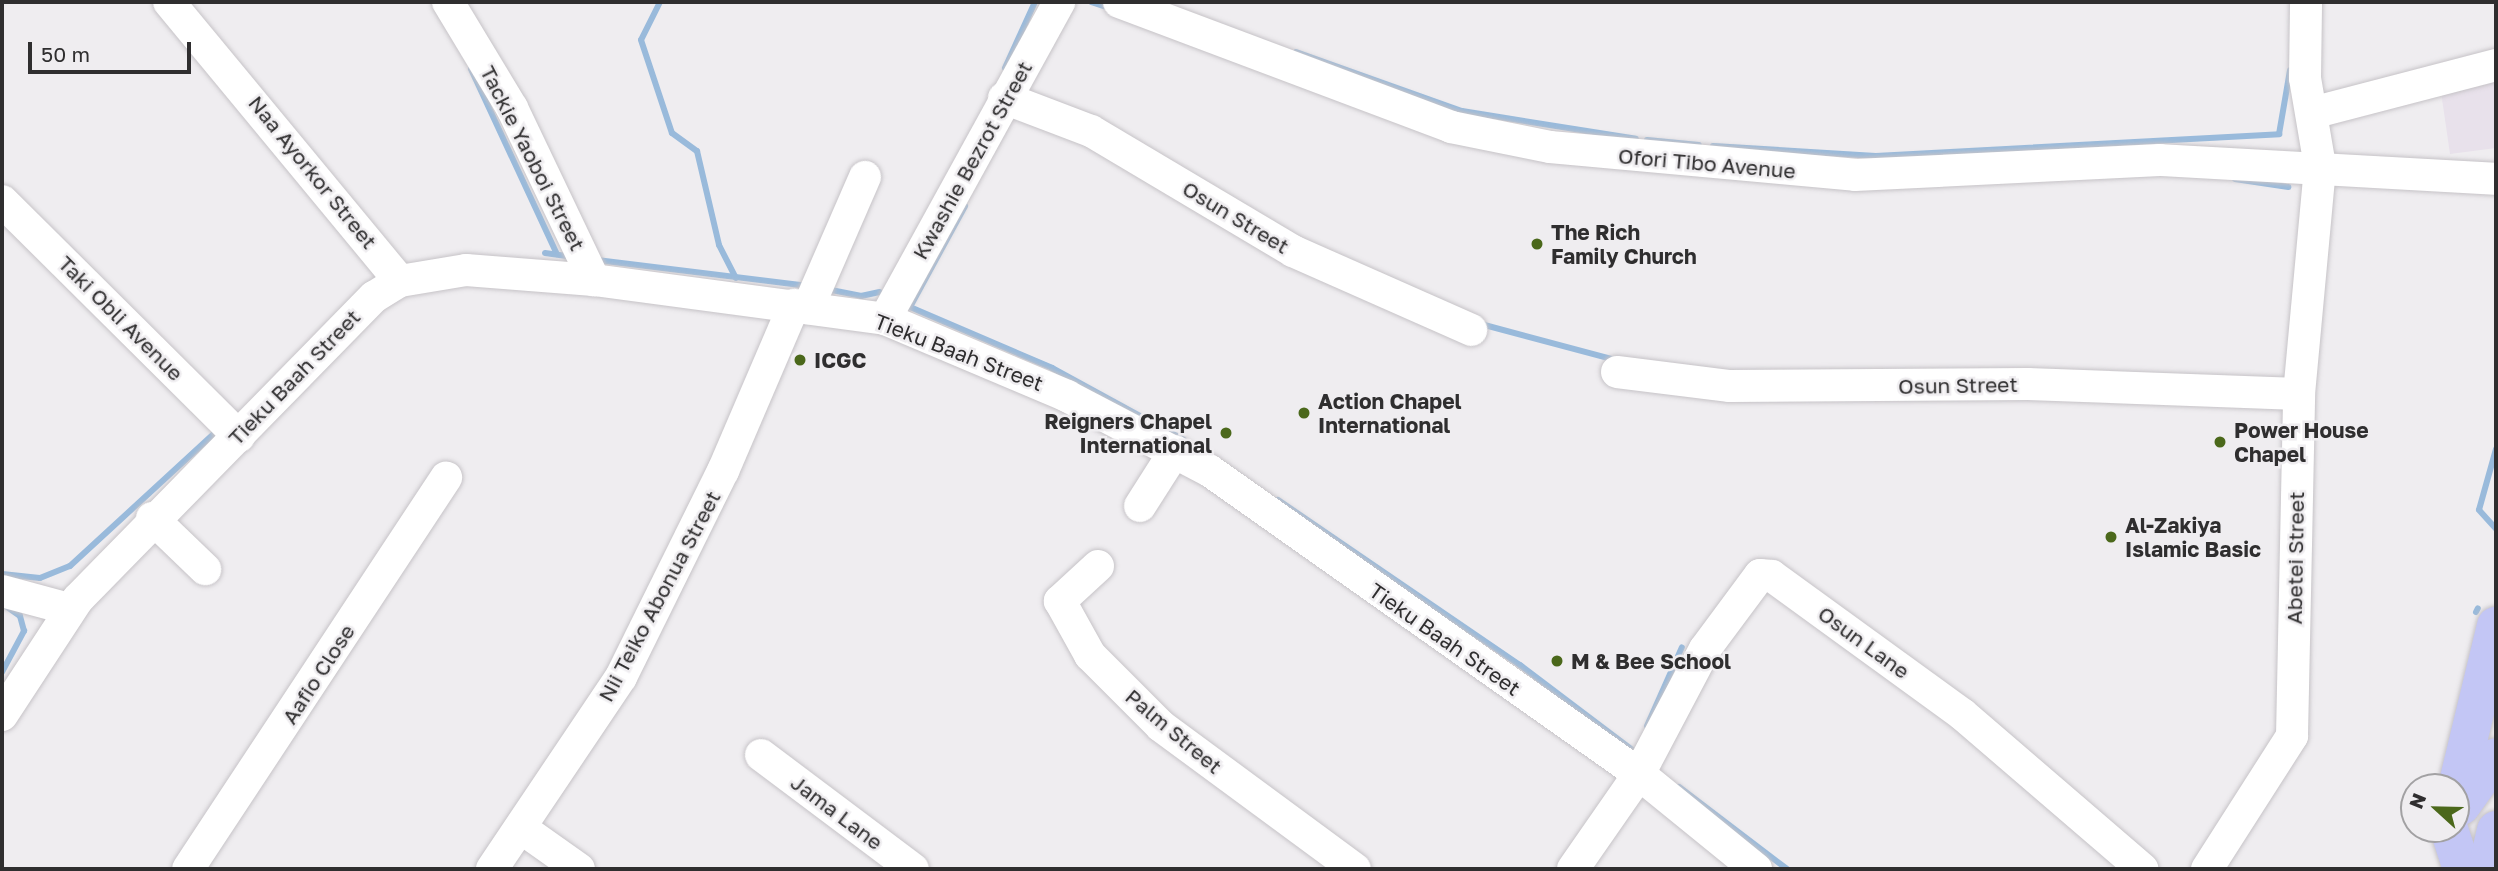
<!DOCTYPE html>
<style>
body{margin:0}
#map{position:relative;width:2498px;height:871px;overflow:hidden;background:#efedf0;font-family:"Golos Text",sans-serif}
div>[style]{position:absolute}
.built>*{inset:0;background:#e8e1eb}
.stream>*{height:6px;margin:-3px;padding:0 3px;transform-origin:3px;border-radius:3px;background:#99badb}
.roads{filter:drop-shadow(0 0 2px #c6c3c7) drop-shadow(0 0 2px #c6c3c7)}
.minor>*{height:32px;margin:-16px;padding:0 16px;transform-origin:16px;border-radius:16px;background:#fff}
.highway>*{height:38px;margin:-19px;padding:0 19px;transform-origin:19px;border-radius:19px;background:#c3c6f5}
.dots>*{width:19px;height:19px;translate:-50% -50%;box-sizing:border-box;border:4px solid #efedf0;border-radius:50%}
span{translate:-50% -50%;white-space:nowrap;text-align:center;line-height:1.15;-webkit-text-stroke:5px #efedf0;paint-order:stroke}
.street-label{font-size:21px;color:#2f2e2f}
.poi-label{font-size:21px;color:#2f2e2f;font-weight:700}
.left{translate:0 -50%;text-align:left}
.right{translate:-100% -50%;text-align:right}
.frame{position:absolute;inset:0;border:4px solid #2f2e2f;pointer-events:none}
.north{position:absolute;left:2400px;top:773px;width:70px;height:70px;box-sizing:border-box;background:#efedf0;border:2px solid #a2a1a3;border-radius:50%;rotate:292deg;font-size:19px;font-weight:700;line-height:28px;text-align:center;color:#2f2e2f}
.north::after{content:'';display:block;margin:auto;width:24px;height:32px;background:#4b681b;clip-path:polygon(50% 0,100% 100%,50% 72%,0 100%)}
.scale{position:absolute;left:28px;top:42px;width:163px;height:32px;box-sizing:border-box;border:4px solid #2f2e2f;border-top:0;padding-left:9px;font-size:21px;line-height:24px;white-space:nowrap;color:#2f2e2f;-webkit-text-stroke:5px #efedf0;paint-order:stroke}
</style>
<div id="map">
<div class="built">
<i style="clip-path:polygon(2496px 78px,2496px 148px,2450px 154px,2440px 85px)"></i>
</div>
<div class="stream">
<i style="left:660px;top:2px;width:42px;rotate:116.6deg"></i>
<i style="left:641px;top:40px;width:98px;rotate:71.6deg"></i>
<i style="left:672px;top:133px;width:31px;rotate:36deg"></i>
<i style="left:697px;top:151px;width:97px;rotate:76.8deg"></i>
<i style="left:719px;top:245px;width:37px;rotate:63deg"></i>
<i style="left:1091px;top:2px;width:20px;rotate:18deg"></i>
<i style="left:1296px;top:52px;width:176px;rotate:19.6deg"></i>
<i style="left:1462px;top:111px;width:176px;rotate:9.1deg"></i>
<i style="left:1005px;top:68px;width:72px;rotate:-65.6deg"></i>
<i style="left:471px;top:69px;width:204px;rotate:65.1deg"></i>
<i style="left:1647px;top:140px;width:52px;rotate:5.5deg"></i>
<i style="left:1713px;top:146px;width:163px;rotate:3.5deg"></i>
<i style="left:1876px;top:156px;width:404px;rotate:-3.1deg"></i>
<i style="left:2279px;top:134px;width:65px;rotate:-80.2deg"></i>
<i style="left:2235px;top:179px;width:54px;rotate:8.6deg"></i>
<i style="left:965px;top:206px;width:115px;rotate:118.6deg"></i>
<i style="left:910px;top:307px;width:155px;rotate:23.2deg"></i>
<i style="left:1052px;top:368px;width:150px;rotate:28.6deg"></i>
<i style="left:545px;top:253px;width:27px;rotate:8deg"></i>
<i style="left:597px;top:260px;width:213px;rotate:7deg"></i>
<i style="left:826px;top:289px;width:36px;rotate:11deg"></i>
<i style="left:861px;top:296px;width:19px;rotate:-12deg"></i>
<i style="left:1477px;top:323px;width:139px;rotate:15deg"></i>
<i style="left:2496px;top:449px;width:63px;rotate:105.6deg"></i>
<i style="left:2479px;top:510px;width:25px;rotate:48deg"></i>
<i style="left:1278px;top:500px;width:293px;rotate:34.3deg"></i>
<i style="left:1520px;top:665px;width:144px;rotate:37.1deg"></i>
<i style="left:2px;top:574px;width:38px;rotate:6deg"></i>
<i style="left:40px;top:578px;width:32px;rotate:-22deg"></i>
<i style="left:70px;top:566px;width:201px;rotate:-42.6deg"></i>
<i style="left:2476px;top:612px;width:4px;rotate:-63deg"></i>
<i style="left:2px;top:672px;width:47px;rotate:-61.8deg"></i>
<i style="left:24px;top:631px;width:16px;rotate:-105deg"></i>
<i style="left:20px;top:616px;width:16px;rotate:-145deg"></i>
<i style="left:1647px;top:726px;width:86px;rotate:-66.1deg"></i>
<i style="left:1679px;top:787px;width:136px;rotate:37.2deg"></i>
</div>
<div class="roads">
<div class="minor">
<i style="left:169px;top:2px;width:362px;rotate:50.4deg"></i>
<i style="left:448px;top:2px;width:124px;rotate:58.9deg"></i>
<i style="left:512px;top:108px;width:191px;rotate:64.5deg"></i>
<i style="left:1119px;top:2px;width:355px;rotate:20.6deg"></i>
<i style="left:1451px;top:127px;width:101px;rotate:11.4deg"></i>
<i style="left:1550px;top:147px;width:306px;rotate:5.2deg"></i>
<i style="left:1855px;top:175px;width:305px;rotate:-2.8deg"></i>
<i style="left:2160px;top:160px;width:337px;rotate:3.2deg"></i>
<i style="left:1004px;top:98px;width:93px;rotate:20.8deg"></i>
<i style="left:1091px;top:131px;width:235px;rotate:30.7deg"></i>
<i style="left:1293px;top:251px;width:195px;rotate:23.9deg"></i>
<i style="left:2312px;top:113px;width:190px;rotate:-14.6deg"></i>
<i style="left:2px;top:201px;width:334px;rotate:44.8deg"></i>
<i style="left:808px;top:308px;width:143px;rotate:-66.5deg"></i>
<i style="left:885px;top:319px;width:362px;rotate:-61.2deg"></i>
<i style="left:1617px;top:372px;width:114px;rotate:7.1deg"></i>
<i style="left:1730px;top:386px;width:298px;rotate:-0.4deg"></i>
<i style="left:2028px;top:384px;width:271px;rotate:2.1deg"></i>
<i style="left:1140px;top:506px;width:65px;rotate:-57.5deg"></i>
<i style="left:152px;top:518px;width:74px;rotate:43.9deg"></i>
<i style="left:1098px;top:566px;width:52px;rotate:137.4deg"></i>
<i style="left:1060px;top:601px;width:62px;rotate:60.9deg"></i>
<i style="left:1090px;top:655px;width:100px;rotate:45deg"></i>
<i style="left:1161px;top:726px;width:241px;rotate:36.4deg"></i>
<i style="left:2px;top:591px;width:69px;rotate:15deg"></i>
<i style="left:2px;top:715px;width:139px;rotate:-56.8deg"></i>
<i style="left:78px;top:599px;width:423px;rotate:-45.6deg"></i>
<i style="left:374px;top:297px;width:31px;rotate:-32deg"></i>
<i style="left:400px;top:281px;width:67px;rotate:-9.5deg"></i>
<i style="left:466px;top:270px;width:128px;rotate:4.5deg"></i>
<i style="left:594px;top:280px;width:294px;rotate:7.6deg"></i>
<i style="left:885px;top:319px;width:198px;rotate:22.9deg"></i>
<i style="left:1067px;top:396px;width:161px;rotate:27.7deg"></i>
<i style="left:1210px;top:471px;width:525px;rotate:35.23deg"></i>
<i style="left:1639px;top:774px;width:151px;rotate:39.1deg"></i>
<i style="left:761px;top:755px;width:190px;rotate:36.9deg"></i>
<i style="left:521px;top:828px;width:71px;rotate:35.3deg"></i>
<i style="left:188px;top:869px;width:469px;rotate:-56.6deg"></i>
<i style="left:492px;top:869px;width:231px;rotate:-56.1deg"></i>
<i style="left:621px;top:677px;width:230px;rotate:-63.7deg"></i>
<i style="left:723px;top:471px;width:181px;rotate:-66.8deg"></i>
<i style="left:1573px;top:869px;width:116px;rotate:-55.2deg"></i>
<i style="left:1639px;top:774px;width:141px;rotate:-62.2deg"></i>
<i style="left:1705px;top:649px;width:92px;rotate:-53.4deg"></i>
<i style="left:1760px;top:575px;width:12px;rotate:5deg"></i>
<i style="left:1772px;top:576px;width:235px;rotate:36deg"></i>
<i style="left:1962px;top:714px;width:238px;rotate:40.7deg"></i>
<i style="left:2207px;top:869px;width:158px;rotate:-57.4deg"></i>
<i style="left:2292px;top:736px;width:342px;rotate:-88.8deg"></i>
<i style="left:2299px;top:394px;width:229px;rotate:-84.7deg"></i>
<i style="left:2320px;top:166px;width:89px;rotate:-99.7deg"></i>
<i style="left:2305px;top:78px;width:76px;rotate:-89.2deg"></i>
</div>
<div class="highway">
<i style="left:2456px;top:791px;width:170px;rotate:-76.4deg"></i>
<i style="left:2461px;top:806px;width:60px;rotate:-54.5deg"></i>
<i style="left:2449px;top:829px;width:42px;rotate:72deg"></i>
<i style="left:2487px;top:869px;width:40px;rotate:-77deg"></i>
</div>
</div>
<div class="dots">
<i style="left:1537px;top:244px;background:#4b681b"></i>
<i style="left:800px;top:360px;background:#4b681b"></i>
<i style="left:1304px;top:413px;background:#4b681b"></i>
<i style="left:1226px;top:433px;background:#4b681b"></i>
<i style="left:2220px;top:442px;background:#4b681b"></i>
<i style="left:2111px;top:537px;background:#4b681b"></i>
<i style="left:1557px;top:661px;background:#4b681b"></i>
</div>
<div class="street-label">
<span style="left:533px;top:158px;rotate:63deg">Tackie Yaoboi Street</span>
<span style="left:972px;top:160px;rotate:-61deg">Kwashie Bezrot Street</span>
<span style="left:1707px;top:163px;rotate:5deg">Ofori Tibo Avenue</span>
<span style="left:313px;top:172px;rotate:51deg">Naa Ayorkor Street</span>
<span style="left:1236px;top:217px;rotate:31deg">Osun Street</span>
<span style="left:121px;top:318px;rotate:45deg">Taki Obli Avenue</span>
<span style="left:959px;top:352px;rotate:21deg">Tieku Baah Street</span>
<span style="left:294px;top:377px;rotate:-46deg">Tieku Baah Street</span>
<span style="left:1958px;top:385px;rotate:-1deg">Osun Street</span>
<span style="left:2295px;top:558px;rotate:-89deg">Abetei Street</span>
<span style="left:659px;top:596px;rotate:-62deg">Nii Teiko Abonua Street</span>
<span style="left:1445px;top:639px;rotate:35deg">Tieku Baah Street</span>
<span style="left:1864px;top:642px;rotate:36deg">Osun Lane</span>
<span style="left:318px;top:674px;rotate:-57deg">Aafio Close</span>
<span style="left:1174px;top:731px;rotate:40deg">Palm Street</span>
<span style="left:837px;top:812px;rotate:37deg">Jama Lane</span>
</div>
<div class="poi-label">
<span class="left" style="left:1551px;top:244px">The Rich<br>Family Church</span>
<span class="left" style="left:814px;top:360px">ICGC</span>
<span class="left" style="left:1318px;top:413px">Action Chapel<br>International</span>
<span class="right" style="left:1212px;top:433px">Reigners Chapel<br>International</span>
<span class="left" style="left:2234px;top:442px">Power House<br>Chapel</span>
<span class="left" style="left:2125px;top:537px">Al-Zakiya<br>Islamic Basic</span>
<span class="left" style="left:1571px;top:661px">M &amp; Bee School</span>
</div>
<div class="frame"></div>
<div class="north">N</div>
<div class="scale">50 m</div>
</div>
